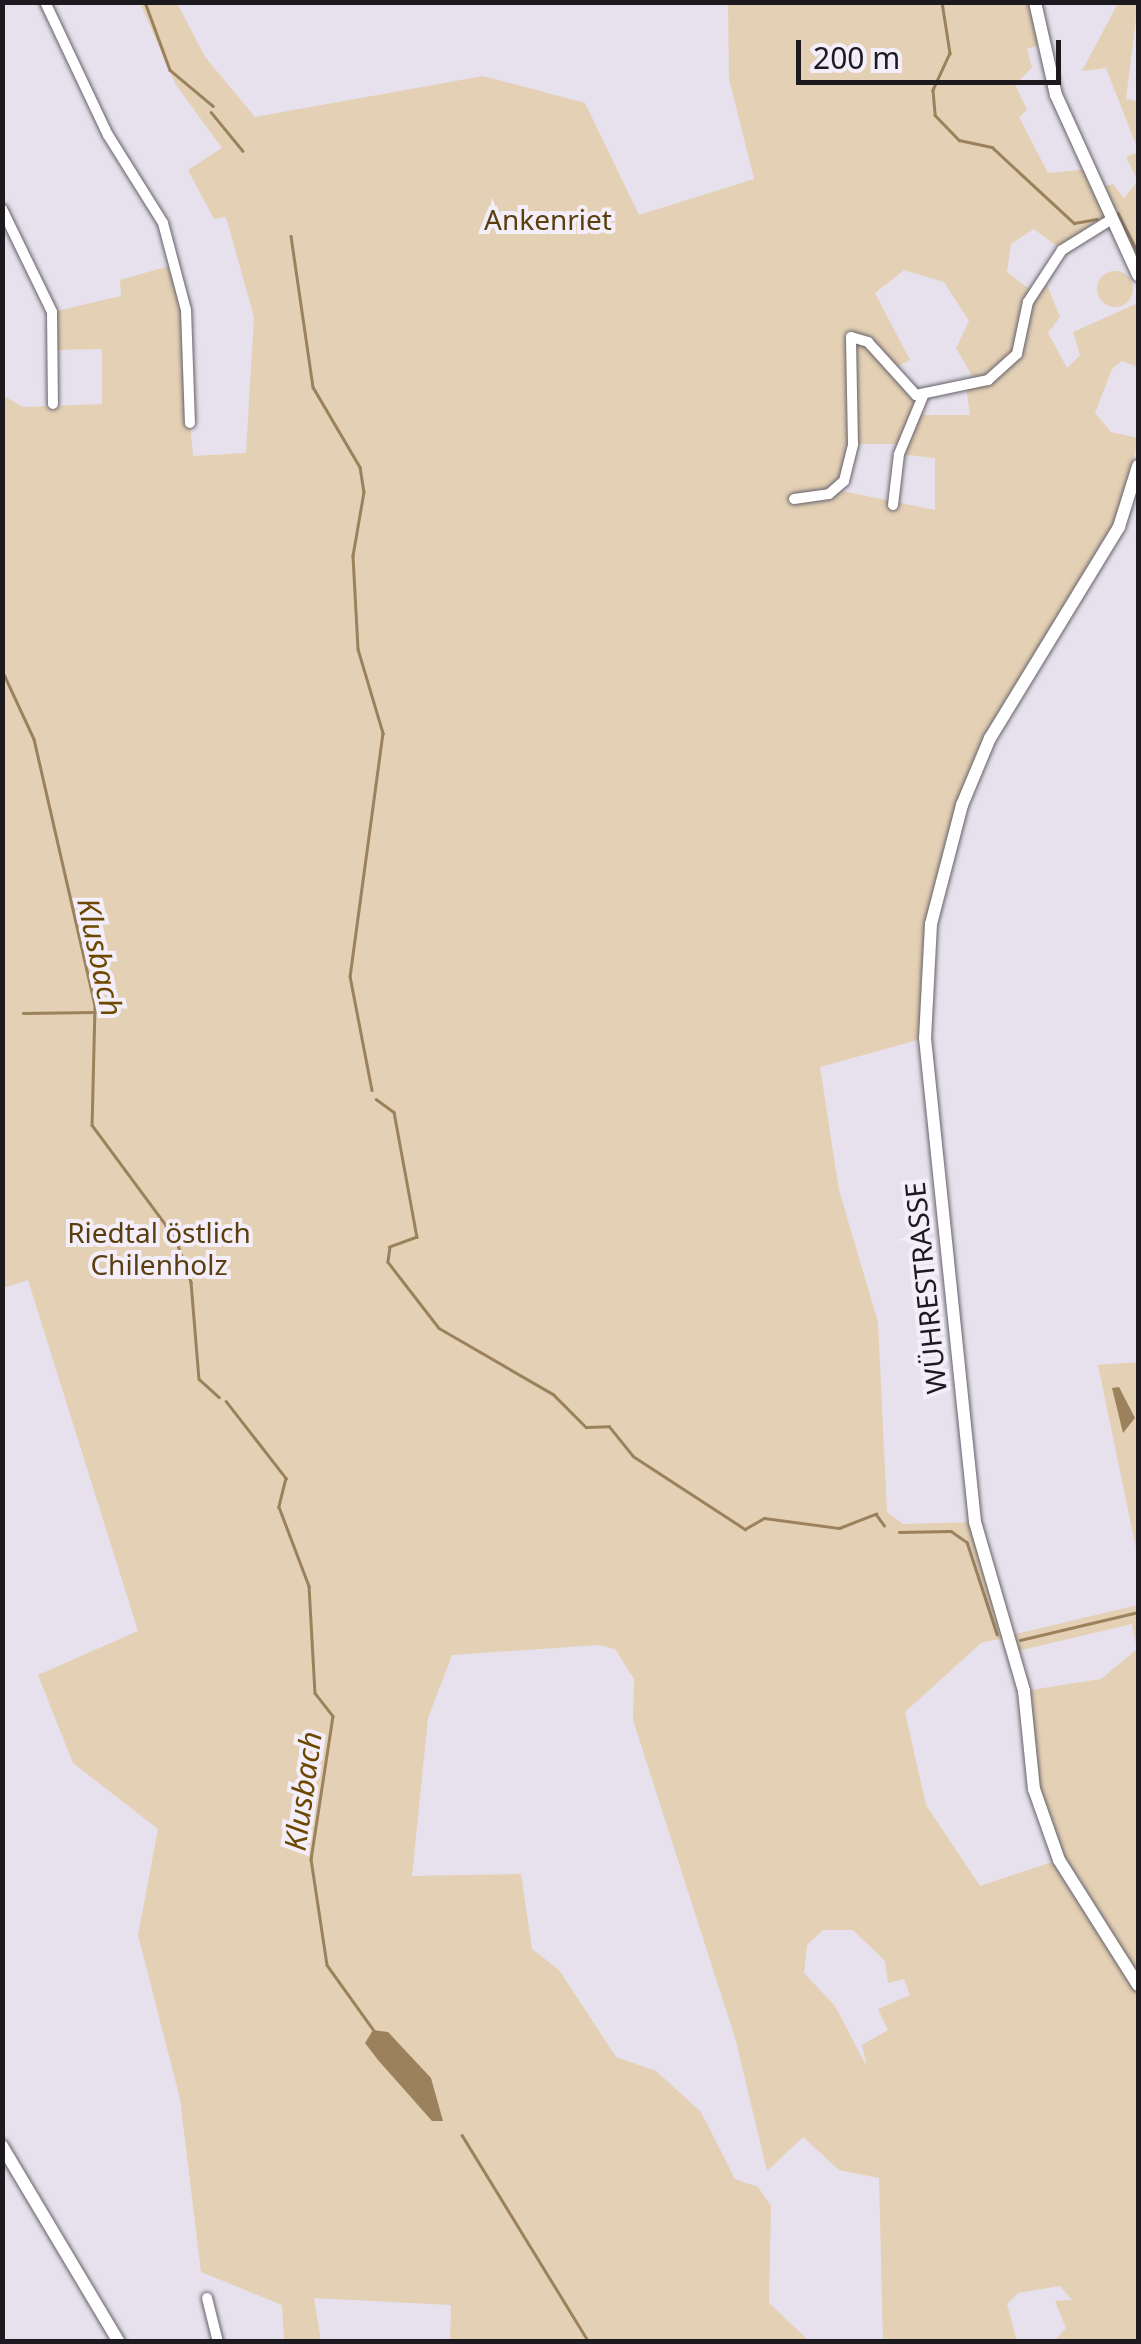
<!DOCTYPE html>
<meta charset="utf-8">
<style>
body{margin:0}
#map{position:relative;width:1141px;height:2344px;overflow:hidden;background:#e6e1ec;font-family:"Noto Sans",sans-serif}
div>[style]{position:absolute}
.green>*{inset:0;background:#e4d0b4}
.round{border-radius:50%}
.water>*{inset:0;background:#9b815c}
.stream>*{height:2.5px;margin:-1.25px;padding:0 1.25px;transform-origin:1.25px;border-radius:1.25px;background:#9b815c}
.roads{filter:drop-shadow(0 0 2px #65616a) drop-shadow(0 0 2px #65616a)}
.minor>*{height:10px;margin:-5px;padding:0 5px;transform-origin:5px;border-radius:5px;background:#fff}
.tertiary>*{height:12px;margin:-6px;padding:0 6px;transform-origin:6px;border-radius:6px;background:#fff}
span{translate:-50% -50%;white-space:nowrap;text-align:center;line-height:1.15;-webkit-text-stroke:8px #f3eef9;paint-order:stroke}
.park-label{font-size:28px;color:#5a3e0e}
.street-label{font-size:28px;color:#1c1a1e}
.water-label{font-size:30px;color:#6d4800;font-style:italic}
.frame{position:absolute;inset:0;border:5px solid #1c1a1e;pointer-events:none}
.scale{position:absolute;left:796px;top:40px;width:265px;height:45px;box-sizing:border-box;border:5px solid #1c1a1e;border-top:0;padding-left:12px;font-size:30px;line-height:35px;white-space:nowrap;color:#1c1a1e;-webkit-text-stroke:8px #f3eef9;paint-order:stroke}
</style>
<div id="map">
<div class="green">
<i style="clip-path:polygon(evenodd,140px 3px,177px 3px,205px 57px,255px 117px,483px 76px,585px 103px,639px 215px,754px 179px,729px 79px,728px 3px,1035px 3px,1039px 45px,1027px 49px,1032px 67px,1015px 85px,1027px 110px,1019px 117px,1048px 173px,1089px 169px,1099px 189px,1113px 184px,1124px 198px,1138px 181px,1126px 157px,1138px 152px,1138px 275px,1112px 219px,1062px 250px,1034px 229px,1011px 244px,1007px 272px,1033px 292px,1047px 285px,1060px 317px,1048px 333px,1067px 368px,1080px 355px,1073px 332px,1138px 303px,1138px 367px,1122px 361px,1112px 369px,1095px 413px,1111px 432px,1138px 438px,1119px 527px,990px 738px,942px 870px,925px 1038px,820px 1067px,839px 1190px,878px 1322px,887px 1512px,903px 1524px,975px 1522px,1008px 1636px,1138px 1605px,1138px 2341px,1054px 2341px,1066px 2328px,1055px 2301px,1072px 2300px,1060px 2286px,1018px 2293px,1007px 2304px,1017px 2341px,883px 2341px,879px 2178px,839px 2170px,803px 2137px,767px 2171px,736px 2041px,633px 1720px,634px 1679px,615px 1649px,599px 1645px,452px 1655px,428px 1718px,412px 1876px,521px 1874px,532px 1949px,559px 1970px,616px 2057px,656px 2071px,701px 2112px,735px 2179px,758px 2187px,771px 2206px,769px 2303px,809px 2341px,450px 2341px,451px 2305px,314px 2298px,321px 2341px,284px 2341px,282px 2305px,201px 2272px,180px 2099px,138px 1935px,158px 1829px,73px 1763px,38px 1675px,138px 1631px,28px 1280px,3px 1288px,2px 395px,23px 407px,102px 404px,102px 349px,54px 350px,52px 312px,121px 296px,120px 280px,176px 264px,193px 456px,246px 453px,254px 317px,226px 217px,214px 219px,188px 170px,222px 148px,176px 85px,140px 3px,904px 270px,944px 282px,969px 321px,956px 348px,976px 383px,966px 387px,970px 415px,917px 415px,916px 395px,898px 381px,898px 366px,910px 360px,875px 293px,904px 270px,140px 3px,854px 444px,903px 444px,899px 454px,935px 458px,935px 510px,837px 490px,854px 444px,140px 3px,1132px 1624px,1137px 1649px,1101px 1679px,1024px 1691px,1044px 1825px,1058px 1860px,980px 1886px,926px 1805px,905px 1712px,981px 1643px,1008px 1637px,1013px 1652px,1132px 1624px,140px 3px,823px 1930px,853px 1930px,885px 1961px,888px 1983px,904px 1979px,910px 1995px,878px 2009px,888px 2030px,862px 2045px,867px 2067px,835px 2006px,804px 1973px,807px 1945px,823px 1930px)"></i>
<i style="clip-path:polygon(1118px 3px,1138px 3px,1126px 99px,1138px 101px,1138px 150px,1106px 68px,1082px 71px)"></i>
<i class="round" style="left:1097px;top:271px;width:36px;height:36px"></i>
<i style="clip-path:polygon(1138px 1362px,1138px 1558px,1098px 1365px)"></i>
</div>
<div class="water">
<i style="clip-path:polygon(1119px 1387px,1135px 1418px,1123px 1433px,1112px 1388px)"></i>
<i style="clip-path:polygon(373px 2030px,388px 2032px,431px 2078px,443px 2121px,432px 2121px,378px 2060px,365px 2043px)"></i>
</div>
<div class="stream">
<i style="left:145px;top:2px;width:72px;rotate:69.8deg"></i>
<i style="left:170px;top:70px;width:56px;rotate:39.9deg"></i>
<i style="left:942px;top:2px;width:52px;rotate:81.1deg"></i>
<i style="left:950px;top:53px;width:41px;rotate:114.7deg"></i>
<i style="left:933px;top:90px;width:25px;rotate:85deg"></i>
<i style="left:935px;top:115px;width:35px;rotate:46deg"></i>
<i style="left:959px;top:140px;width:34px;rotate:12deg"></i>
<i style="left:992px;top:147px;width:112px;rotate:42.8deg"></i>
<i style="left:1074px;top:223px;width:23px;rotate:-10deg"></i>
<i style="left:211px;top:112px;width:50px;rotate:50.6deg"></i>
<i style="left:1118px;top:213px;width:45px;rotate:63.4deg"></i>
<i style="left:291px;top:236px;width:153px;rotate:81.7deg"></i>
<i style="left:313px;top:387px;width:93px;rotate:59.6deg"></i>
<i style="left:360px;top:467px;width:25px;rotate:81deg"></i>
<i style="left:364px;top:492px;width:65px;rotate:99.8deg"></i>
<i style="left:353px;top:556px;width:93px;rotate:86.9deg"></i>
<i style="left:358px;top:649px;width:88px;rotate:73.4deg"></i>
<i style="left:383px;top:733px;width:245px;rotate:97.7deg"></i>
<i style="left:350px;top:976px;width:116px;rotate:79.1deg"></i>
<i style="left:2px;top:670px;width:76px;rotate:65.1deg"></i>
<i style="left:34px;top:739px;width:274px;rotate:77.1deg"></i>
<i style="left:95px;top:1006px;width:119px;rotate:91.4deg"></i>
<i style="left:92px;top:1125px;width:139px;rotate:53.5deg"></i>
<i style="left:175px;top:1237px;width:48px;rotate:70.4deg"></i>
<i style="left:191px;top:1282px;width:97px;rotate:85.3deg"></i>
<i style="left:199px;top:1379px;width:27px;rotate:42deg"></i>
<i style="left:23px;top:1013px;width:72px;rotate:-0.8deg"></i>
<i style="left:376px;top:1099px;width:22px;rotate:36deg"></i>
<i style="left:394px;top:1112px;width:127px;rotate:79.6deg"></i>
<i style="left:417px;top:1237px;width:29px;rotate:160deg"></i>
<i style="left:390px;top:1247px;width:15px;rotate:98deg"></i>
<i style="left:388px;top:1262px;width:83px;rotate:52.3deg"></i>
<i style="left:439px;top:1328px;width:132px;rotate:30.1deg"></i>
<i style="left:553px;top:1394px;width:47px;rotate:45deg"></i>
<i style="left:586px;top:1427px;width:23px;rotate:-2deg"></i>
<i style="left:609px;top:1426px;width:38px;rotate:51deg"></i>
<i style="left:633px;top:1456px;width:134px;rotate:33.1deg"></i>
<i style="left:745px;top:1529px;width:22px;rotate:-30deg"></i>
<i style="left:764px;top:1518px;width:76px;rotate:7.6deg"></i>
<i style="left:839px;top:1528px;width:40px;rotate:-21deg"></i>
<i style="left:876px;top:1514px;width:14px;rotate:54deg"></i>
<i style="left:226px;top:1401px;width:98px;rotate:52.1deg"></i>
<i style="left:286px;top:1478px;width:30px;rotate:104deg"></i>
<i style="left:279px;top:1507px;width:85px;rotate:69.2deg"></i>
<i style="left:309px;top:1586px;width:107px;rotate:86.8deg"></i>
<i style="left:315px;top:1693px;width:29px;rotate:52deg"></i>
<i style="left:333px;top:1716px;width:145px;rotate:98.7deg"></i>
<i style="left:311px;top:1859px;width:107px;rotate:81.4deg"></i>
<i style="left:327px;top:1965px;width:82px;rotate:54.4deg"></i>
<i style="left:899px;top:1532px;width:52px;rotate:-1.1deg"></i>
<i style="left:951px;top:1531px;width:19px;rotate:35deg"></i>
<i style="left:967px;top:1542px;width:97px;rotate:71.9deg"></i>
<i style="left:1020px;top:1640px;width:121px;rotate:-13.3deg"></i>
<i style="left:462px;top:2135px;width:243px;rotate:58.5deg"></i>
</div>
<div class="roads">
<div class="minor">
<i style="left:45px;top:2px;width:147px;rotate:64.7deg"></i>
<i style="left:108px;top:135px;width:104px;rotate:58deg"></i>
<i style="left:163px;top:223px;width:90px;rotate:75.2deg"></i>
<i style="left:186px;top:310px;width:113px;rotate:88deg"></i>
<i style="left:2px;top:209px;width:114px;rotate:64.1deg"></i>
<i style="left:52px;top:312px;width:92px;rotate:89.4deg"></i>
<i style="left:794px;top:499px;width:35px;rotate:-8deg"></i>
<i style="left:829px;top:494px;width:20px;rotate:-41deg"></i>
<i style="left:844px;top:481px;width:38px;rotate:-76deg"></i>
<i style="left:853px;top:444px;width:107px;rotate:-91.1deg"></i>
<i style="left:851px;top:337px;width:18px;rotate:16deg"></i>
<i style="left:868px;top:342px;width:72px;rotate:47.8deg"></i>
<i style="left:916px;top:395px;width:74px;rotate:-11.8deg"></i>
<i style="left:988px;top:380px;width:39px;rotate:-42deg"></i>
<i style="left:1017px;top:354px;width:53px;rotate:-78.1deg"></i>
<i style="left:1028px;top:302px;width:62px;rotate:-56.8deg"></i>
<i style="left:1062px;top:250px;width:59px;rotate:-31.8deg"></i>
<i style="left:893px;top:505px;width:51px;rotate:-83.3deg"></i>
<i style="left:899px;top:454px;width:63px;rotate:-67.5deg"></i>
<i style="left:207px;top:2298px;width:45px;rotate:76deg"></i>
</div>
<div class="tertiary">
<i style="left:1035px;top:2px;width:95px;rotate:77.3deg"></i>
<i style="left:1056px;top:95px;width:198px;rotate:65.5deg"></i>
<i style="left:1138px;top:466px;width:64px;rotate:107.3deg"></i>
<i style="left:1119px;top:527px;width:247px;rotate:121.4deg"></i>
<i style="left:990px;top:738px;width:73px;rotate:112.7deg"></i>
<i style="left:962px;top:805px;width:123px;rotate:104.6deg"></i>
<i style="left:931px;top:924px;width:114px;rotate:93deg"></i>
<i style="left:925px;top:1038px;width:487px;rotate:84.1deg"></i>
<i style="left:975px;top:1522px;width:176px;rotate:73.8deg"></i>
<i style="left:1024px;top:1691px;width:99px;rotate:84.2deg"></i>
<i style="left:1034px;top:1789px;width:75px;rotate:70.6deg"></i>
<i style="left:1059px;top:1860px;width:148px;rotate:57.7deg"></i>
<i style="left:2px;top:2146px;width:228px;rotate:59.2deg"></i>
</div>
</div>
<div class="park-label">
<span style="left:548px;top:219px">Ankenriet</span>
<span style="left:159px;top:1248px">Riedtal östlich<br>Chilenholz</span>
</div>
<div class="street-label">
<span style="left:925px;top:1288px;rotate:-96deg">WÜHRESTRASSE</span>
</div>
<div class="water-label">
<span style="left:100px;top:957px;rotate:78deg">Klusbach</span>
<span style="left:303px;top:1791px;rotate:-82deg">Klusbach</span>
</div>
<div class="frame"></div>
<div class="scale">200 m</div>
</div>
